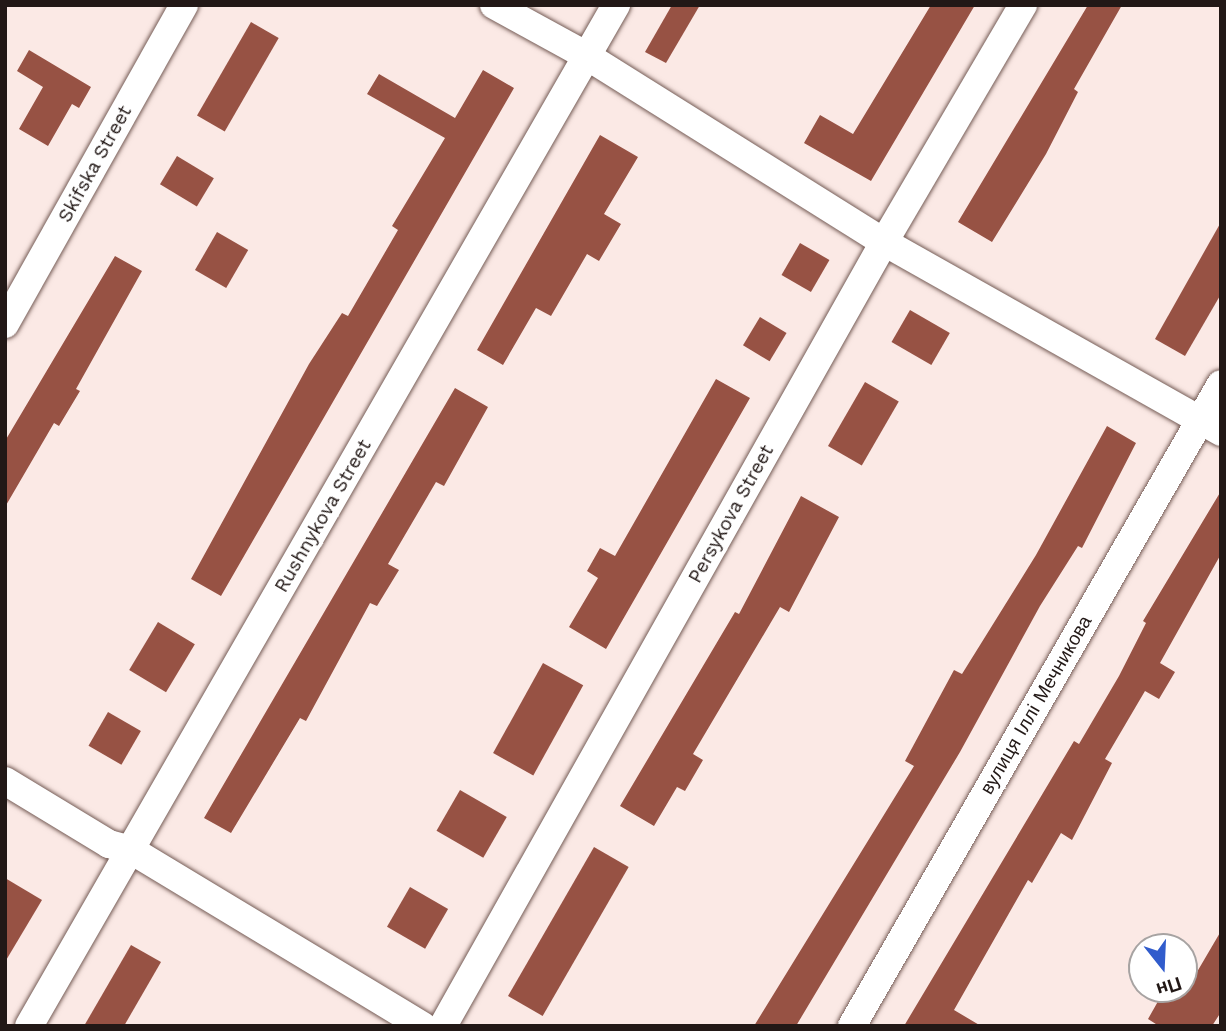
<!DOCTYPE html>
<meta charset="utf-8">
<style>
body{margin:0}
#map{position:relative;width:1226px;height:1031px;overflow:hidden;background:#fbe9e5;font-family:"Work Sans",sans-serif}
div>[style]{position:absolute}
.building>*{inset:0;background:#975244;transform-origin:0 0}
.roads{filter:drop-shadow(0 0 2px #755c56) drop-shadow(0 0 2px #755c56)}
.street>*{height:28px;margin:-14px;padding:0 14px;transform-origin:14px;border-radius:14px;background:#fff}
span{translate:-50% -50%;white-space:nowrap;text-align:center;line-height:1.15;-webkit-text-stroke:7px #fff;paint-order:stroke}
.street-label{font-size:19px;color:#221816}
.frame{position:absolute;inset:0;border:7px solid #221816;pointer-events:none}
.north{position:absolute;left:1128px;top:933px;width:70px;height:70px;box-sizing:border-box;background:#fff;border:2px solid #a7a3a2;border-radius:50%;rotate:162deg;font-size:19px;font-weight:700;line-height:28px;text-align:center;color:#221816}
.north::after{content:'';display:block;margin:auto;width:24px;height:32px;background:#315ccc;clip-path:polygon(50% 0,100% 100%,50% 72%,0 100%)}
</style>
<div id="map">
<div class="building">
<i style="clip-path:polygon(672px 5px,700px 5px,666px 63px,645px 52px)"></i>
<i style="clip-path:polygon(931px 5px,975px 5px,871px 181px,804px 143px,820px 115px,853px 134px)"></i>
<i style="clip-path:polygon(1088px 5px,1122px 5px,1074px 89px,1078px 92px,1046px 154px,992px 242px,958px 222px)"></i>
<i style="left:251px;top:22px;width:32px;height:108px;rotate:30deg"></i>
<i style="clip-path:polygon(29px 50px,91px 87px,79px 108px,72px 104px,48px 146px,19px 129px,43px 87px,17px 71px)"></i>
<i style="clip-path:polygon(483px 70px,514px 88px,221px 596px,191px 579px,309px 364px,342px 313px,348px 316px,398px 230px,392px 226px,445px 138px,367px 94px,379px 74px,455px 118px)"></i>
<i style="clip-path:polygon(600px 135px,638px 157px,604px 214px,621px 224px,599px 261px,587px 254px,551px 316px,536px 308px,503px 365px,477px 350px)"></i>
<i style="left:177px;top:156px;width:43px;height:33px;rotate:31deg"></i>
<i style="clip-path:polygon(1221px 222px,1221px 294px,1185px 356px,1155px 339px)"></i>
<i style="left:217px;top:232px;width:36px;height:44px;rotate:30deg"></i>
<i style="left:800px;top:243px;width:34px;height:37px;rotate:30deg"></i>
<i style="clip-path:polygon(115px 256px,142px 271px,76px 389px,80px 391px,59px 426px,54px 423px,5px 507px,5px 441px)"></i>
<i style="left:910px;top:310px;width:46px;height:37px;rotate:30deg"></i>
<i style="left:760px;top:317px;width:31px;height:33px;rotate:31deg"></i>
<i style="clip-path:polygon(716px 379px,750px 398px,606px 649px,569px 627px,598px 578px,587px 571px,600px 548px,615px 556px)"></i>
<i style="left:865px;top:382px;width:39px;height:74px;rotate:30deg"></i>
<i style="clip-path:polygon(455px 388px,488px 407px,444px 486px,436px 482px,388px 564px,399px 570px,377px 606px,370px 603px,306px 721px,300px 718px,231px 833px,204px 818px)"></i>
<i style="clip-path:polygon(1107px 426px,1136px 443px,1082px 548px,1078px 546px,1040px 606px,960px 752px,796px 1026px,754px 1026px,914px 766px,905px 761px,954px 670px,962px 674px,1036px 555px)"></i>
<i style="clip-path:polygon(1221px 491px,1221px 554px,1160px 663px,1175px 672px,1159px 699px,1145px 691px,1105px 759px,1112px 763px,1072px 840px,1061px 833px,1032px 883px,1028px 880px,954px 1010px,981px 1026px,904px 1026px,1074px 741px,1079px 744px,1119px 676px,1146px 623px,1143px 621px)"></i>
<i style="clip-path:polygon(801px 496px,839px 517px,789px 612px,780px 607px,693px 754px,703px 760px,685px 791px,677px 787px,654px 826px,620px 806px,735px 612px,739px 614px)"></i>
<i style="left:158px;top:622px;width:43px;height:56px;rotate:31deg"></i>
<i style="left:543px;top:663px;width:46px;height:103px;rotate:29deg"></i>
<i style="left:108px;top:712px;width:38px;height:39px;rotate:30deg"></i>
<i style="left:460px;top:790px;width:54px;height:47px;rotate:30deg"></i>
<i style="left:594px;top:847px;width:40px;height:172px;rotate:30deg"></i>
<i style="clip-path:polygon(5px 878px,42px 900px,5px 962px)"></i>
<i style="left:410px;top:887px;width:44px;height:46px;rotate:30deg"></i>
<i style="clip-path:polygon(1221px 931px,1221px 1012px,1212px 1026px,1159px 1026px,1148px 1019px,1165px 989px,1187px 989px)"></i>
<i style="clip-path:polygon(131px 945px,161px 962px,124px 1026px,84px 1026px)"></i>
</div>
<div class="roads">
<div class="street">
<i style="left:494px;top:5px;width:106px;rotate:28.7deg"></i>
<i style="left:587px;top:56px;width:350px;rotate:32.1deg"></i>
<i style="left:884px;top:242px;width:387px;rotate:29.4deg"></i>
<i style="left:5px;top:324px;width:366px;rotate:-60.7deg"></i>
<i style="left:5px;top:781px;width:122px;rotate:31.2deg"></i>
<i style="left:109px;top:844px;width:23px;rotate:15deg"></i>
<i style="left:131px;top:850px;width:341px;rotate:31.1deg"></i>
<i style="left:29px;top:1026px;width:1178px;rotate:-60.1deg"></i>
<i style="left:443px;top:1026px;width:900px;rotate:-60.64deg"></i>
<i style="left:884px;top:242px;width:275px;rotate:-59.6deg"></i>
<i style="left:852px;top:1026px;width:740px;rotate:-60.11deg"></i>
</div>
</div>
<div class="street-label">
<span style="left:95px;top:164px;rotate:-61deg">Skifska Street</span>
<span style="left:731px;top:514px;rotate:-61deg">Persykova Street</span>
<span style="left:323px;top:516px;rotate:-60deg">Rushnykova Street</span>
<span style="left:1036px;top:705px;rotate:-60deg">вулиця Іллі Мечникова</span>
</div>
<div class="frame"></div>
<div class="north">Пн</div>
</div>
